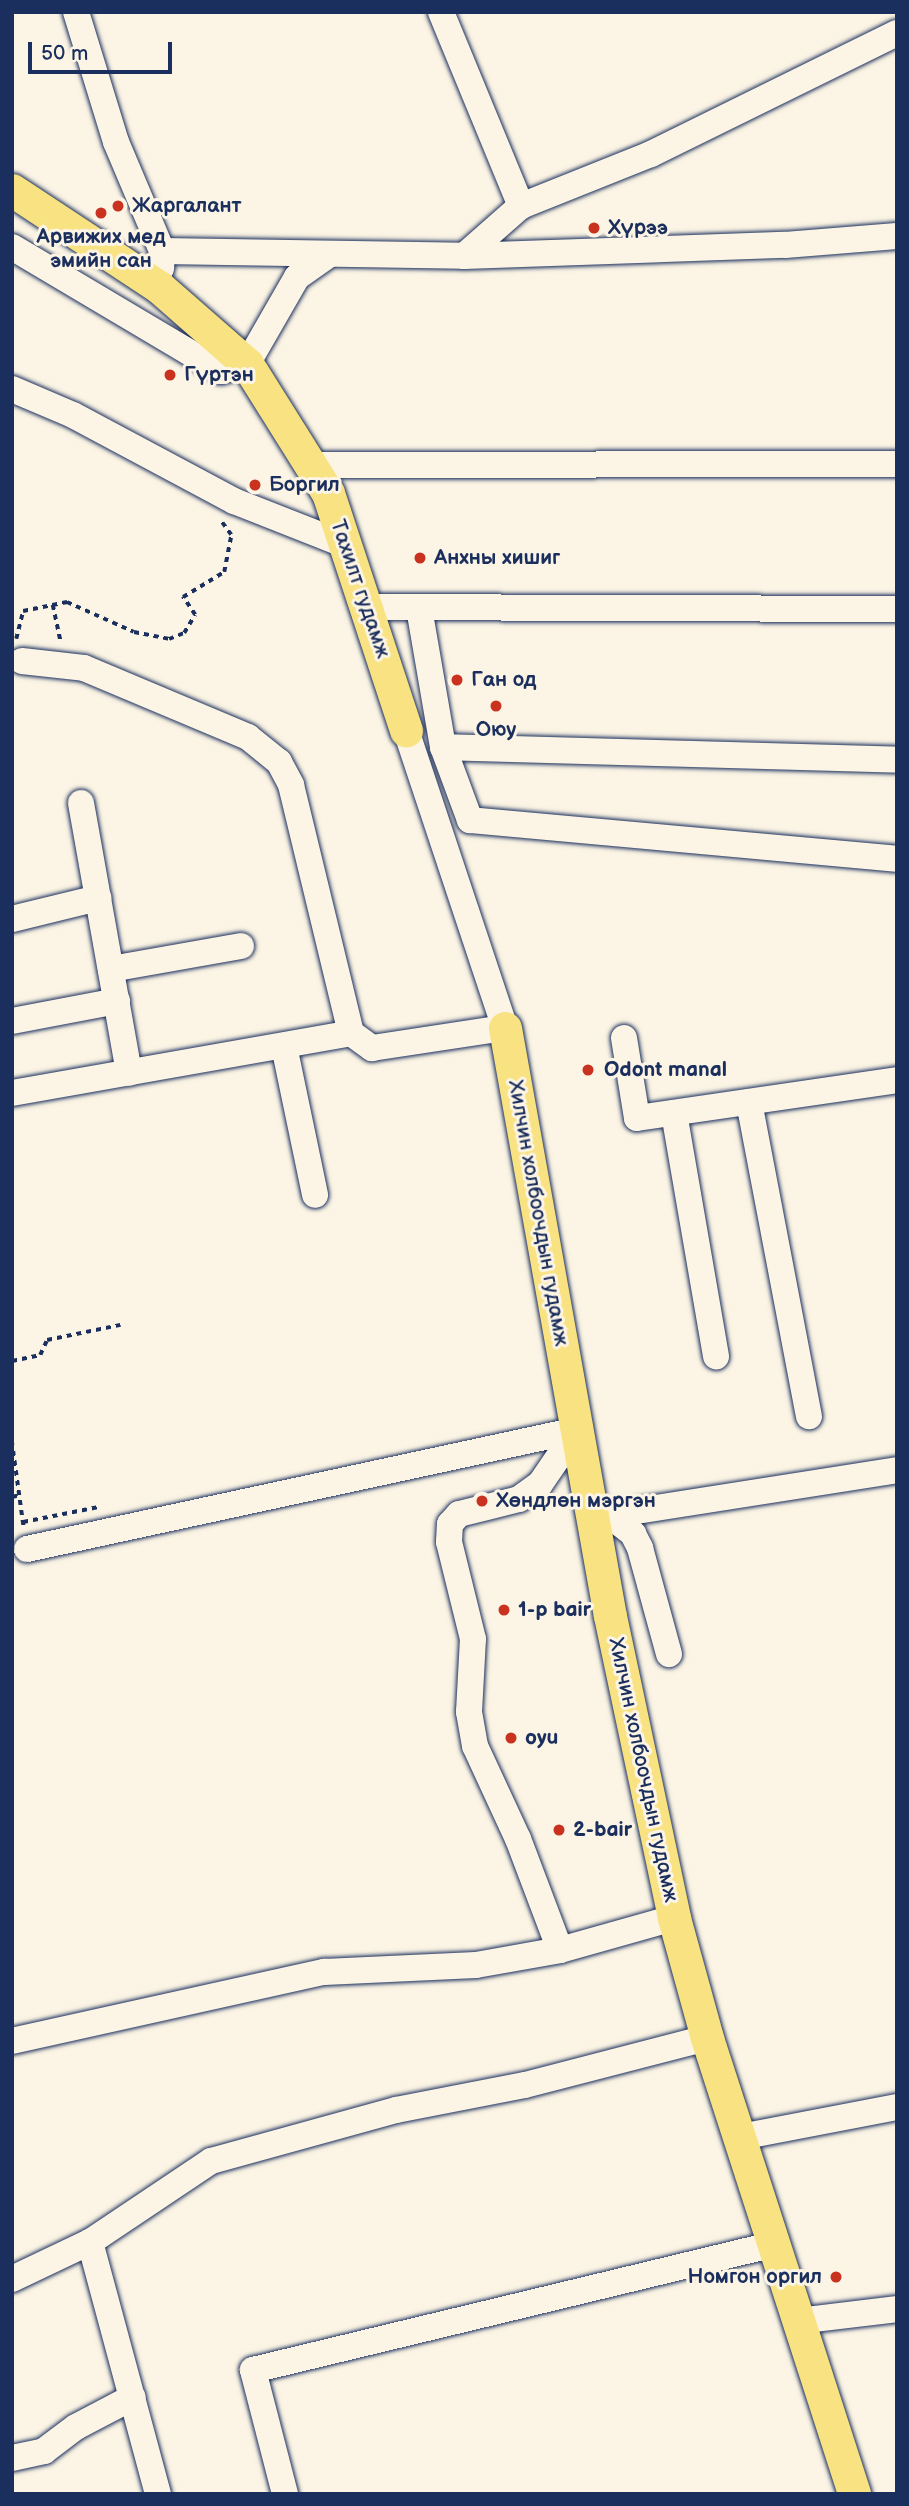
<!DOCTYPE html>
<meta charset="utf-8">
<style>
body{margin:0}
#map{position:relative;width:909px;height:2506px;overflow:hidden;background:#fcf5e5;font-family:"Balsamiq Sans",sans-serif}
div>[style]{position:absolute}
.path>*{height:3.5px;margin-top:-1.75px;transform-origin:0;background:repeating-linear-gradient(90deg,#1b2f5e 0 5px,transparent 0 10px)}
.roads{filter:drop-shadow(0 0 2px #1b2f5e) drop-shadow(0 0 2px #1b2f5e)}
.minor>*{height:26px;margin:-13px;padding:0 13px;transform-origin:13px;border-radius:13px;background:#fcf5e5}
.major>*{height:33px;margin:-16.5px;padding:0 16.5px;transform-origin:16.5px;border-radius:16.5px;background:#f8e281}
.dots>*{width:19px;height:19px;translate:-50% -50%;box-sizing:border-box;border:4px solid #fcf5e5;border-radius:50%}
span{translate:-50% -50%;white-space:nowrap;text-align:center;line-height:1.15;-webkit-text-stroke:6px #fcf5e5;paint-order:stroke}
.poi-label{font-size:21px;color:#1b2f5e;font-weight:700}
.left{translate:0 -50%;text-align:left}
.right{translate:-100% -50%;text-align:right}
.street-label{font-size:21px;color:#1b2f5e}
.frame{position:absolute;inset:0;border:14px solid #1b2f5e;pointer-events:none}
.scale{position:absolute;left:28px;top:42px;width:144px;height:32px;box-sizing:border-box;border:4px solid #1b2f5e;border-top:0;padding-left:9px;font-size:21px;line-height:24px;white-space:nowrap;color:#1b2f5e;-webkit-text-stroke:5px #fcf5e5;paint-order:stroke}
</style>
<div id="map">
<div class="path">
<i style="left:53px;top:605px;width:38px;rotate:78deg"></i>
<i style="left:16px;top:639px;width:29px;rotate:-76deg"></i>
<i style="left:23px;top:611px;width:45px;rotate:-11.6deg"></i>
<i style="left:67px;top:602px;width:73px;rotate:24.1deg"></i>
<i style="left:134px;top:632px;width:36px;rotate:11deg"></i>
<i style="left:169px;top:639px;width:16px;rotate:-22deg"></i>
<i style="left:184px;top:633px;width:21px;rotate:-59deg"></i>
<i style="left:195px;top:615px;width:22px;rotate:-124deg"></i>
<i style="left:183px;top:597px;width:48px;rotate:-31.4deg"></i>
<i style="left:224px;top:572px;width:38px;rotate:-79deg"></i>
<i style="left:231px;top:535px;width:17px;rotate:-126deg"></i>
<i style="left:12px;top:1361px;width:29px;rotate:-12deg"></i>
<i style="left:40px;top:1355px;width:17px;rotate:-65deg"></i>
<i style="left:47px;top:1340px;width:75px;rotate:-11.6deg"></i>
<i style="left:12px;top:1441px;width:89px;rotate:82.2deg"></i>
<i style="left:12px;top:1497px;width:8px;rotate:-14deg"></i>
<i style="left:23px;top:1522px;width:77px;rotate:-11.2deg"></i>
</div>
<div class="roads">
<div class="minor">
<i style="left:76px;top:12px;width:136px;rotate:72.9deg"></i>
<i style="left:116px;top:142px;width:118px;rotate:67.1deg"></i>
<i style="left:162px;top:251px;width:17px;rotate:93deg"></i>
<i style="left:441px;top:12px;width:210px;rotate:67.6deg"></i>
<i style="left:12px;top:247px;width:243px;rotate:30.7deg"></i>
<i style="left:221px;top:371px;width:27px;rotate:-15deg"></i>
<i style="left:247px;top:364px;width:100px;rotate:-60.1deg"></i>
<i style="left:297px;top:277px;width:39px;rotate:-35deg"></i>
<i style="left:162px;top:251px;width:302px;rotate:0.9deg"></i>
<i style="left:464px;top:256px;width:321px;rotate:-2deg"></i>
<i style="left:785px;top:245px;width:112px;rotate:-4.6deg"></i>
<i style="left:464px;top:256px;width:76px;rotate:-41.3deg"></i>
<i style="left:521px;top:206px;width:140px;rotate:-21.8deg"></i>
<i style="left:651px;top:154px;width:274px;rotate:-26.2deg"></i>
<i style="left:12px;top:389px;width:66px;rotate:23.1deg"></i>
<i style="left:73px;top:415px;width:183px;rotate:28.1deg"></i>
<i style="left:234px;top:501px;width:117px;rotate:21.5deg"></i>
<i style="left:313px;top:465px;width:584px;rotate:-0.1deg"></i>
<i style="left:368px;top:607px;width:529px;rotate:0.22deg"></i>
<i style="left:419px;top:608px;width:141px;rotate:80.2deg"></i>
<i style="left:443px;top:747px;width:78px;rotate:69.7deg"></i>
<i style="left:470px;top:820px;width:429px;rotate:5.2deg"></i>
<i style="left:22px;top:661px;width:62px;rotate:6.4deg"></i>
<i style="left:84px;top:668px;width:178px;rotate:22.8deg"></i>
<i style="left:248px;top:737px;width:40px;rotate:39deg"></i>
<i style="left:279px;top:762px;width:26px;rotate:62deg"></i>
<i style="left:291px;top:785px;width:255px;rotate:76.4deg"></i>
<i style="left:443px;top:747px;width:454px;rotate:1.6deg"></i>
<i style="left:81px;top:803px;width:274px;rotate:79.9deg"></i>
<i style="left:12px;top:919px;width:89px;rotate:-13.7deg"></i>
<i style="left:111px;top:969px;width:132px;rotate:-10deg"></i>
<i style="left:12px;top:1021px;width:107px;rotate:-10.8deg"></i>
<i style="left:624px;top:1038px;width:81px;rotate:80.8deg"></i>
<i style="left:637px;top:1118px;width:263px;rotate:-8.3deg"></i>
<i style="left:284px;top:1046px;width:152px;rotate:78.2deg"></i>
<i style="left:12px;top:1093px;width:344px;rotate:-10deg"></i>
<i style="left:351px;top:1033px;width:26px;rotate:36deg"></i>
<i style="left:372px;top:1048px;width:134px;rotate:-8.6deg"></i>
<i style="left:505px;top:1028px;width:314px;rotate:-108.4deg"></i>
<i style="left:749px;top:1102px;width:320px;rotate:79.2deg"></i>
<i style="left:674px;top:1113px;width:247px;rotate:80.2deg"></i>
<i style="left:609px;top:1515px;width:31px;rotate:38deg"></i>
<i style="left:633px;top:1534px;width:16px;rotate:63deg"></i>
<i style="left:640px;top:1548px;width:110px;rotate:74.7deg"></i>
<i style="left:592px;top:1518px;width:309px;rotate:-8.9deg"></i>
<i style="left:27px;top:1549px;width:563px;rotate:-12.21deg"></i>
<i style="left:560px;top:1950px;width:119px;rotate:-110.7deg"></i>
<i style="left:518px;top:1839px;width:102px;rotate:-114.8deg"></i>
<i style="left:475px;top:1746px;width:35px;rotate:-100deg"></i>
<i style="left:469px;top:1712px;width:73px;rotate:-86.9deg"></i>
<i style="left:473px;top:1639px;width:100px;rotate:-103.9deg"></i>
<i style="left:449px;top:1542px;width:18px;rotate:-87deg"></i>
<i style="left:450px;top:1524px;width:13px;rotate:-48deg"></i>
<i style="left:459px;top:1514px;width:62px;rotate:-14deg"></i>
<i style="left:519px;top:1499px;width:26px;rotate:-36deg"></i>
<i style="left:540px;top:1484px;width:65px;rotate:-55.6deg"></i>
<i style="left:12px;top:2041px;width:320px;rotate:-12.5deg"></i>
<i style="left:324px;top:1972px;width:152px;rotate:-2.6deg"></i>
<i style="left:476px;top:1965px;width:85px;rotate:-10.1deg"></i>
<i style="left:560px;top:1950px;width:118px;rotate:-15.7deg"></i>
<i style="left:740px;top:2137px;width:160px;rotate:-10.8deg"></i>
<i style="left:90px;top:2242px;width:261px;rotate:74.9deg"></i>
<i style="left:12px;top:2279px;width:86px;rotate:-25.4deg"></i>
<i style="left:90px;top:2242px;width:146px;rotate:-33.8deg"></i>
<i style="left:211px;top:2161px;width:192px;rotate:-15.4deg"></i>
<i style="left:396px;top:2110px;width:131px;rotate:-11deg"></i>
<i style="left:525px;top:2085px;width:188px;rotate:-14.5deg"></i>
<i style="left:797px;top:2321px;width:101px;rotate:-6.8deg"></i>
<i style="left:12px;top:2458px;width:33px;rotate:-12deg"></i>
<i style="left:44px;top:2451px;width:40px;rotate:-37deg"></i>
<i style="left:76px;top:2427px;width:64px;rotate:-27.8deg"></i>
<i style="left:285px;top:2494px;width:128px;rotate:-104.5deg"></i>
<i style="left:253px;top:2370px;width:537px;rotate:-13.57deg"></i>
</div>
<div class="major">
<i style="left:12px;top:190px;width:176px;rotate:33.4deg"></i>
<i style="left:159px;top:287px;width:117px;rotate:41.2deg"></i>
<i style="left:247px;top:364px;width:152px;rotate:57.9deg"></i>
<i style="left:328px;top:493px;width:250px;rotate:71.8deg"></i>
<i style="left:505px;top:1028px;width:597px;rotate:79.88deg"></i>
<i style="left:610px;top:1616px;width:309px;rotate:78deg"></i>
<i style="left:674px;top:1918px;width:124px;rotate:74.6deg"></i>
<i style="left:707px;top:2038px;width:479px;rotate:72.1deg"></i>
</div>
</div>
<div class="dots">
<i style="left:118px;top:206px;background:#c8321e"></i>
<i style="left:101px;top:213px;background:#c8321e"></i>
<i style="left:594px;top:228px;background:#c8321e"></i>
<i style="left:170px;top:375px;background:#c8321e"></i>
<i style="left:255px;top:485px;background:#c8321e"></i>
<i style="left:420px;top:558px;background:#c8321e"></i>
<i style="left:457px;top:680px;background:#c8321e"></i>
<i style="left:496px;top:706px;background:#c8321e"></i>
<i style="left:588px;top:1070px;background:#c8321e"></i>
<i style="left:482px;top:1501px;background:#c8321e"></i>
<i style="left:504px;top:1610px;background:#c8321e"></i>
<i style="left:511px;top:1738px;background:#c8321e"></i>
<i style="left:559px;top:1830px;background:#c8321e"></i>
<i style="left:836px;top:2277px;background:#c8321e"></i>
</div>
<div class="poi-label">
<span class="left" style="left:132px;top:206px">Жаргалант</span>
<span class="left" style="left:608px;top:228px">Хүрээ</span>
<span style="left:101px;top:249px">Арвижих мед<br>эмийн сан</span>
<span class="left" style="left:184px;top:375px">Гүртэн</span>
<span class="left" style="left:269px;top:485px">Боргил</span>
<span class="left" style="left:434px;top:558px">Анхны хишиг</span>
<span class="left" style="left:471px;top:680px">Ган од</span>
<span style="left:496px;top:730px">Оюу</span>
<span class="left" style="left:604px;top:1070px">Odont manal</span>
<span class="left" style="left:496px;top:1501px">Хөндлөн мэргэн</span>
<span class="left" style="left:518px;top:1610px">1-p bair</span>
<span class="left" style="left:525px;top:1738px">oyu</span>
<span class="left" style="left:573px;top:1830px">2-bair</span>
<span class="right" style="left:822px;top:2277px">Номгон оргил</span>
</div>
<div class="street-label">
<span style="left:360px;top:589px;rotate:71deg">Тахилт гудамж</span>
<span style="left:538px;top:1213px;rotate:80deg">Хилчин холбоочдын гудамж</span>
<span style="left:643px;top:1770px;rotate:78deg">Хилчин холбоочдын гудамж</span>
</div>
<div class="frame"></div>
<div class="scale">50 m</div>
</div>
